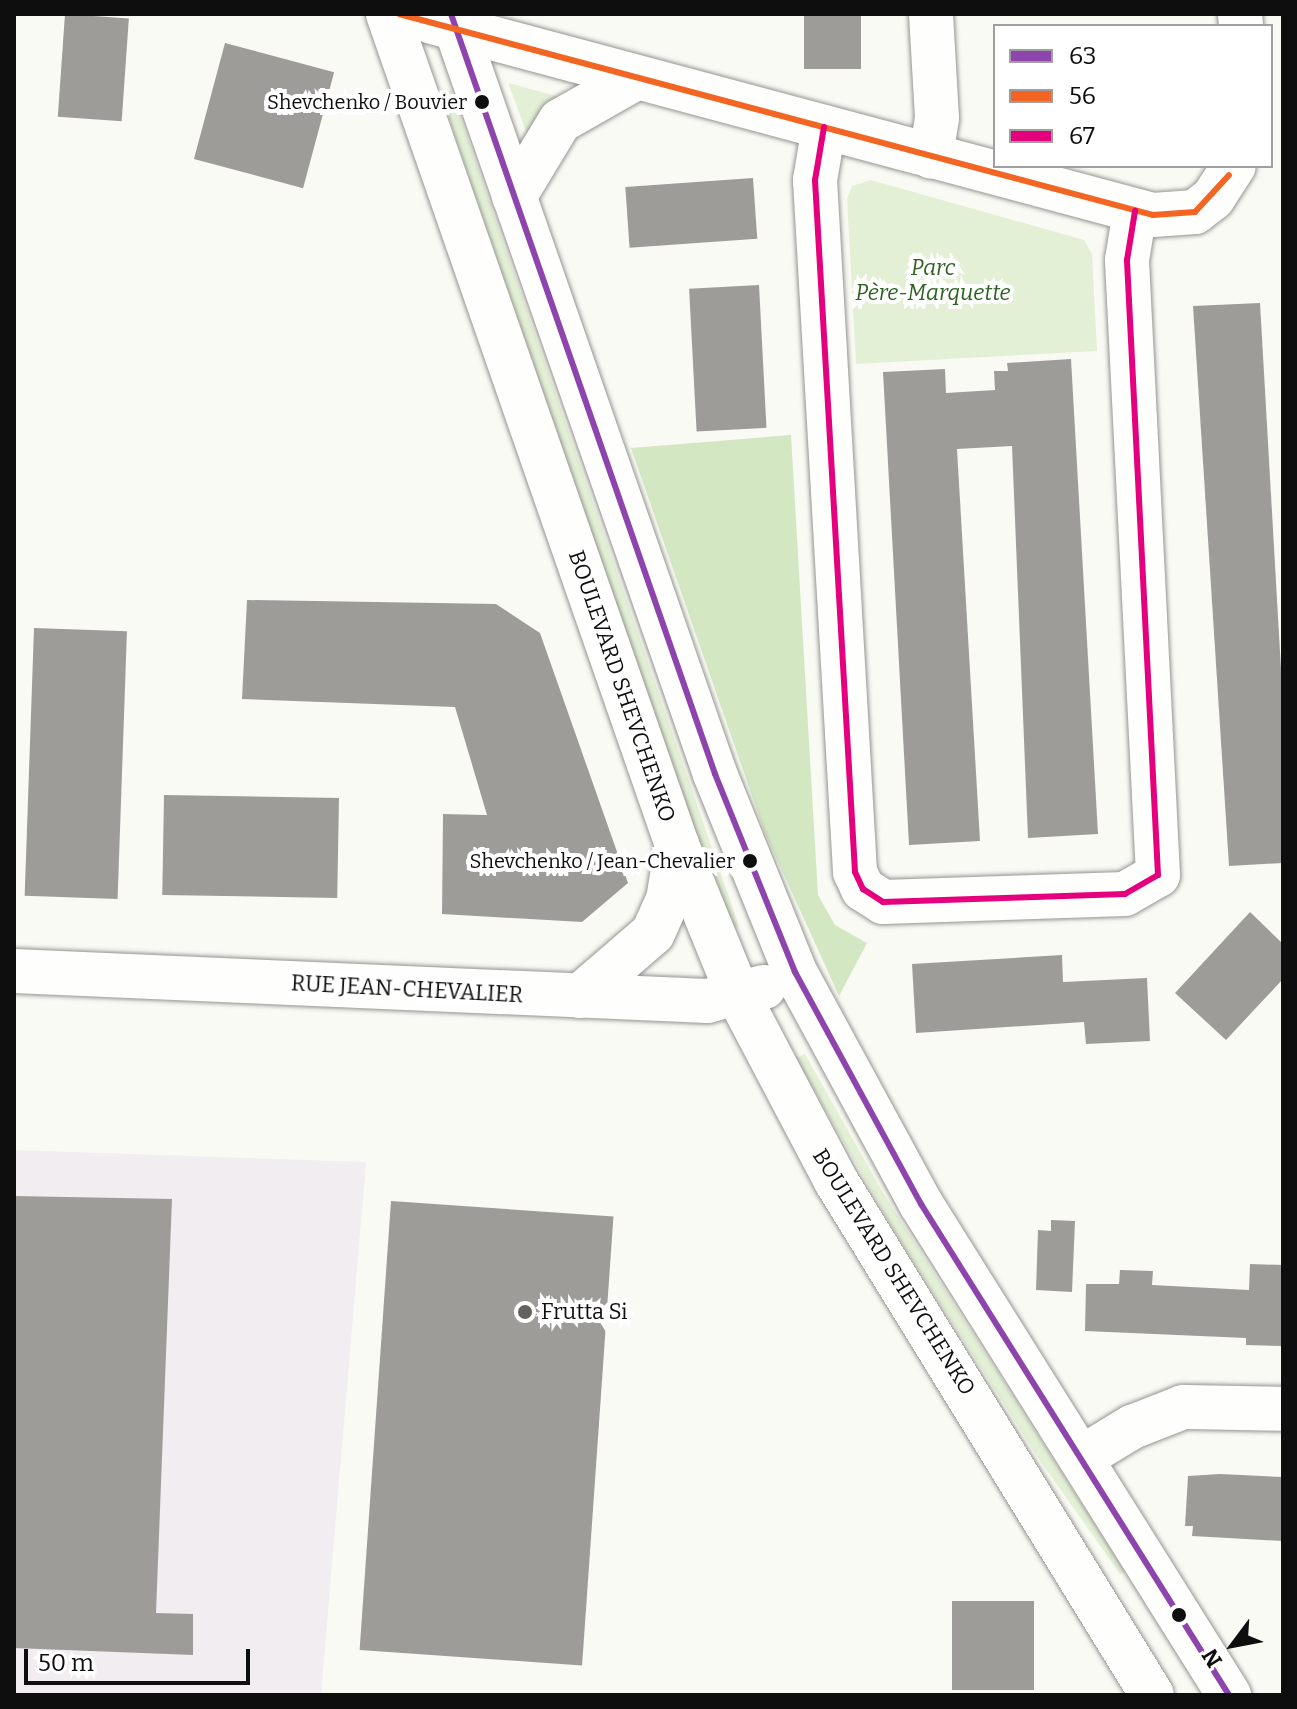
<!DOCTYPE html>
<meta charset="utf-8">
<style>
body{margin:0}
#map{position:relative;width:1297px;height:1709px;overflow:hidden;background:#fafaf4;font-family:Bitter,serif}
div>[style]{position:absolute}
.industrial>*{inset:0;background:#f2edf0}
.green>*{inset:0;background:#e3f0d5;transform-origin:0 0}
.forest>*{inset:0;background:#d4e7c3}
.building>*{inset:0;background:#9e9c99;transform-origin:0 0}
.roads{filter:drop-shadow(0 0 2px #949492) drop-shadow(0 0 2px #949492)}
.minor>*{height:44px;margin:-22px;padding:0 22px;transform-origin:22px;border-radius:22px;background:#fefefd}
.bus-1>*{height:6px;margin:-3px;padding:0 3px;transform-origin:3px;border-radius:3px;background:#8e44ad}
.bus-2>*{height:6px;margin:-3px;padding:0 3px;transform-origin:3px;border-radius:3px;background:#f26522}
.bus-3>*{height:6px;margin:-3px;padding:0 3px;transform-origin:3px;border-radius:3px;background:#e5007d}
.dots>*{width:22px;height:22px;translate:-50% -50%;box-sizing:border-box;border:4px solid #fff;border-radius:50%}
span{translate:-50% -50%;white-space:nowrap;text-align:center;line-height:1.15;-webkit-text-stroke:8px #fff;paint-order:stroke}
.bus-label{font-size:20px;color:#0e0e0e}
.right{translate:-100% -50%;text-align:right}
.park-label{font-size:22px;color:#2d6321;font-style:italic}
.street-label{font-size:22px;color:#0e0e0e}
.poi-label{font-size:22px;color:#0e0e0e}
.left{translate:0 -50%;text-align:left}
.frame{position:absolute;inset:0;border:16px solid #0e0e0e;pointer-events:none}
.legend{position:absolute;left:993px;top:24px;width:280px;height:144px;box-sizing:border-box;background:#fff;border:2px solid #9f9f9f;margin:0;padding:10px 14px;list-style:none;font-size:24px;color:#0e0e0e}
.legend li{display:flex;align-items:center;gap:16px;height:40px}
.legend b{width:40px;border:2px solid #9f9f9f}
.north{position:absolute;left:1193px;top:1605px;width:80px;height:80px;-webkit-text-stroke:6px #fff;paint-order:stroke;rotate:238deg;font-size:22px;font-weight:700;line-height:32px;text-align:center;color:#0e0e0e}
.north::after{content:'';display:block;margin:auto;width:28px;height:36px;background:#0e0e0e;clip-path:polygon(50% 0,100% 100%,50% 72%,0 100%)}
.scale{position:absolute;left:24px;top:1649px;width:226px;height:36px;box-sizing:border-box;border:4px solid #0e0e0e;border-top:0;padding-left:10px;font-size:24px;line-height:28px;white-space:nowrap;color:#0e0e0e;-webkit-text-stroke:6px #fff;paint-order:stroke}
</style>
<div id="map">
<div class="industrial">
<i style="clip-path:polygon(14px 1150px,366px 1162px,321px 1695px,14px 1695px)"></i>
</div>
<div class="green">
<i style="clip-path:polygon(509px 83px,566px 99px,529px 140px,509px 85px)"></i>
<i style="left:451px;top:90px;width:885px;height:11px;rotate:71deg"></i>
<i style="clip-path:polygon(871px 180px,1084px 240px,1092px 254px,1097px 351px,856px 364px,847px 199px,852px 186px)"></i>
<i style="clip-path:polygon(805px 1054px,882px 1191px,1125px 1572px,1120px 1574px,1036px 1455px,894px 1230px,796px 1058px)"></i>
</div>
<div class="forest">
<i style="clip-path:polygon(791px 435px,818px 895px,835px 925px,867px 943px,839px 996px,765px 833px,631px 448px)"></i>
</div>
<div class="building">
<i style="left:65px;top:14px;width:64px;height:103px;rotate:4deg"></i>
<i style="left:804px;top:14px;width:57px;height:55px"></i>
<i style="left:225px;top:43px;width:113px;height:120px;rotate:15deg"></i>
<i style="left:753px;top:178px;width:61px;height:128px;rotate:86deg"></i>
<i style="left:759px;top:285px;width:143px;height:70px;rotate:87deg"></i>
<i style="clip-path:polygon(1260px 303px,1283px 704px,1283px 863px,1229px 866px,1193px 306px)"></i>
<i style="clip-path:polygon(1071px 359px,1098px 834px,1028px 838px,1012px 446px,957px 449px,980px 841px,909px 845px,883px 372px,945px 369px,946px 393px,995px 390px,994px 371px,1008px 371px,1007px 363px)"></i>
<i style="clip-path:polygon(247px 600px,496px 604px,540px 633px,628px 883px,582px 922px,442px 914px,443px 814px,487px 815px,455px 707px,242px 699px)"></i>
<i style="left:34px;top:628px;width:93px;height:268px;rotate:2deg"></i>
<i style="left:164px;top:795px;width:175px;height:100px;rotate:1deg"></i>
<i style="clip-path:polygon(1250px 912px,1283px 944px,1283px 979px,1226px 1040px,1175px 993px)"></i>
<i style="clip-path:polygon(1062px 955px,1063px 982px,1147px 978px,1150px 1041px,1086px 1044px,1084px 1022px,916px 1033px,912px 964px)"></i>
<i style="clip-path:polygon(14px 1196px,172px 1199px,156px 1613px,193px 1614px,193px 1655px,14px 1648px)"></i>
<i style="left:391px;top:1201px;width:223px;height:450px;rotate:4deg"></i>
<i style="clip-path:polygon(1051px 1220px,1075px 1221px,1072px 1292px,1036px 1290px,1038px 1230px,1051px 1231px)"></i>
<i style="clip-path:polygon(1250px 1264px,1283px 1265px,1283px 1346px,1246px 1345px,1246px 1338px,1085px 1331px,1086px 1284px,1119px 1284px,1120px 1270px,1153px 1271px,1152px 1285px,1249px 1290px)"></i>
<i style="clip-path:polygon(1220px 1474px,1283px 1477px,1283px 1541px,1192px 1536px,1193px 1526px,1185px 1526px,1188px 1476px)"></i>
<i style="left:952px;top:1601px;width:82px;height:89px"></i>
</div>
<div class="roads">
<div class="minor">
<i style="left:388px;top:14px;width:880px;rotate:70.82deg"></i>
<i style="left:677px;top:845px;width:164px;rotate:67.8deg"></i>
<i style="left:739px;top:997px;width:208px;rotate:62.2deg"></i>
<i style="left:836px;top:1181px;width:603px;rotate:58.42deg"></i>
<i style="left:451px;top:14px;width:805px;rotate:70.84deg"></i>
<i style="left:715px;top:774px;width:214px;rotate:68deg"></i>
<i style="left:795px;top:972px;width:264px;rotate:61.5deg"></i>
<i style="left:921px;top:1204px;width:580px;rotate:57.9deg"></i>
<i style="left:931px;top:14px;width:104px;rotate:86.7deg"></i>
<i style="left:937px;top:118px;width:39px;rotate:99deg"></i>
<i style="left:1240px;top:14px;width:12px;rotate:85deg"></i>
<i style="left:432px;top:22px;width:746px;rotate:14.99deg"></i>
<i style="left:1153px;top:215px;width:42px;rotate:-4.1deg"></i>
<i style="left:1195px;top:212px;width:23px;rotate:-38deg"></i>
<i style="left:1213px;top:198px;width:38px;rotate:-57deg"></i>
<i style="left:824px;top:127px;width:54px;rotate:99.6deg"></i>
<i style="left:815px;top:180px;width:693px;rotate:86.69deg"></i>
<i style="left:855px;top:872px;width:19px;rotate:65deg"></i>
<i style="left:863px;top:889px;width:24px;rotate:33deg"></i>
<i style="left:883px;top:902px;width:242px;rotate:-1.9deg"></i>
<i style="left:1125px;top:894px;width:38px;rotate:-30deg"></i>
<i style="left:1158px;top:875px;width:616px;rotate:-92.89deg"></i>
<i style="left:1127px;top:260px;width:50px;rotate:-80.7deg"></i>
<i style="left:514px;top:197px;width:89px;rotate:-58.8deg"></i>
<i style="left:560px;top:121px;width:87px;rotate:-29.5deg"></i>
<i style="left:14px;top:971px;width:694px;rotate:2.48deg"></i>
<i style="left:707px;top:1001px;width:59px;rotate:-13.8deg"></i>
<i style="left:580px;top:996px;width:96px;rotate:-40.8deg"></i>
<i style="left:653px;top:933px;width:36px;rotate:-66deg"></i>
<i style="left:668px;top:900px;width:56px;rotate:-80.7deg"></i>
<i style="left:1081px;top:1458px;width:60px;rotate:-31.3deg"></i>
<i style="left:1132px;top:1427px;width:55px;rotate:-21.4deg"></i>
<i style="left:1183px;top:1407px;width:100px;rotate:1.1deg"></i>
</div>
</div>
<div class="bus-1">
<i style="left:451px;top:14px;width:805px;rotate:70.84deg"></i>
<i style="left:715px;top:774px;width:214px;rotate:68deg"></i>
<i style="left:795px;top:972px;width:264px;rotate:61.5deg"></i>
<i style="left:921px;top:1204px;width:580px;rotate:57.9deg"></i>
</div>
<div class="bus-2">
<i style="left:399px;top:14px;width:780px;rotate:14.93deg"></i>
<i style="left:1153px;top:215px;width:42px;rotate:-4.1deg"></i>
<i style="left:1195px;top:212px;width:50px;rotate:-47.4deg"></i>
</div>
<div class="bus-3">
<i style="left:824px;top:127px;width:54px;rotate:99.6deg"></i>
<i style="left:815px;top:180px;width:693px;rotate:86.69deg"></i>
<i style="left:855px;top:872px;width:19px;rotate:65deg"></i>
<i style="left:863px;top:889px;width:24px;rotate:33deg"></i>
<i style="left:883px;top:902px;width:242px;rotate:-1.9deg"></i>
<i style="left:1125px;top:894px;width:38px;rotate:-30deg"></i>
<i style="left:1158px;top:875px;width:616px;rotate:-92.89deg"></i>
<i style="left:1127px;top:260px;width:50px;rotate:-80.7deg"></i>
</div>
<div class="dots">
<i style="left:482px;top:102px;background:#0e0e0e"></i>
<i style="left:750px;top:861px;background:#0e0e0e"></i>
<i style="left:525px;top:1312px;background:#61615e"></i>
<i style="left:1179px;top:1615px;background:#0e0e0e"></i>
</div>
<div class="bus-label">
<span class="right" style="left:467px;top:102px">Shevchenko / Bouvier</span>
<span class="right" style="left:735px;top:861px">Shevchenko / Jean-Chevalier</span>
</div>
<div class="park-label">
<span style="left:933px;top:280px">Parc<br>Père-Marquette</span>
</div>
<div class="street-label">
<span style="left:622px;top:686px;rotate:71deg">BOULEVARD SHEVCHENKO</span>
<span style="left:407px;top:989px;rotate:3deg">RUE JEAN-CHEVALIER</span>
<span style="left:894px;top:1272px;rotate:58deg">BOULEVARD SHEVCHENKO</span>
</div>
<div class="poi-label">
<span class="left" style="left:541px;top:1312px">Frutta Si</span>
</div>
<div class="frame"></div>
<ul class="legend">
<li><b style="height:10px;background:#8e44ad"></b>63</li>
<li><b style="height:10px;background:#f26522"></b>56</li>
<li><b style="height:10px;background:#e5007d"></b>67</li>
</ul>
<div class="north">N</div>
<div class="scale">50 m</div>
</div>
